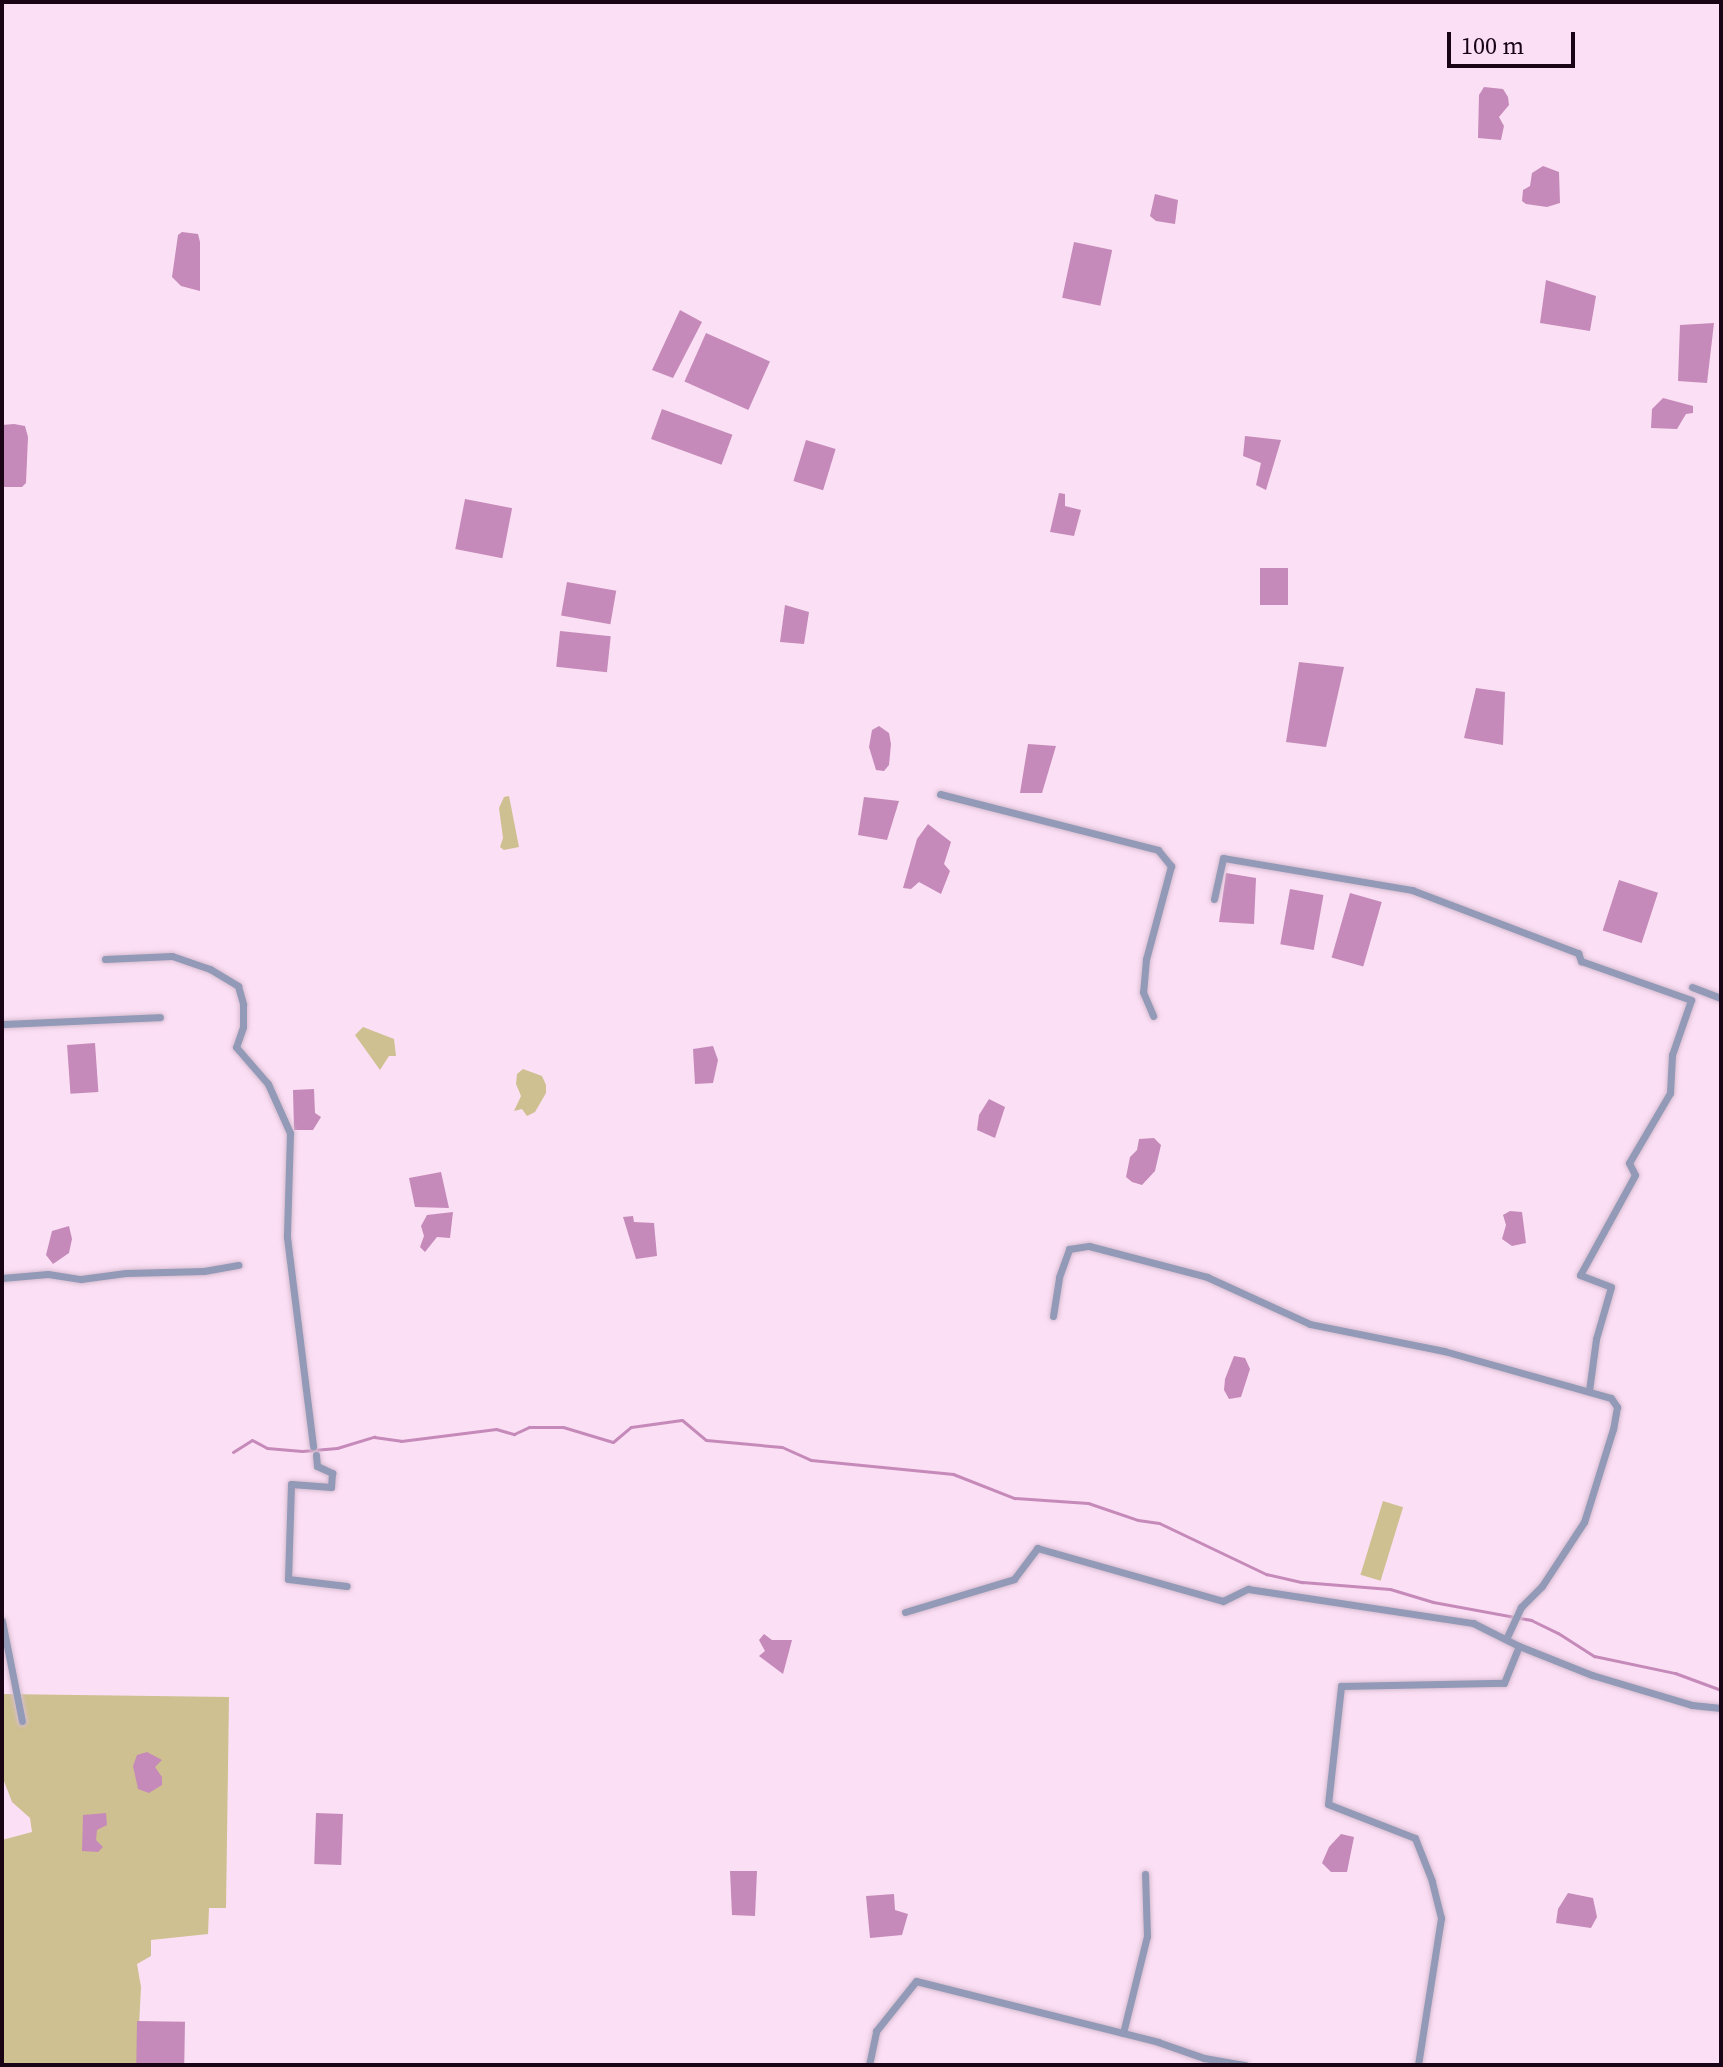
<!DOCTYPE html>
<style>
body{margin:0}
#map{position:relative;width:1723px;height:2067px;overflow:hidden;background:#fbdff4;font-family:"Source Serif 4",serif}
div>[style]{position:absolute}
.green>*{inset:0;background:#cec090;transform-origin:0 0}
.water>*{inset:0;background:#c58ab9;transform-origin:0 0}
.stream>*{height:3px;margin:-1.5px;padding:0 1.5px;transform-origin:1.5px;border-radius:1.5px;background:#c58ab9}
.roads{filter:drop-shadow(0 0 2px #d7bcd0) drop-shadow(0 0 2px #d7bcd0)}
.street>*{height:7px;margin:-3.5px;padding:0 3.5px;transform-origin:3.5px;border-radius:3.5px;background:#929ab7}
span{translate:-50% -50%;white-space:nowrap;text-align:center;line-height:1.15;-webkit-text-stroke:6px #fbdff4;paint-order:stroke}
.frame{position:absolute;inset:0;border:4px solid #190416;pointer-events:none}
.scale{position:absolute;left:1447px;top:32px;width:128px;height:36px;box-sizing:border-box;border:4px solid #190416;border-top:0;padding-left:10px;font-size:24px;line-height:28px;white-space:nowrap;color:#190416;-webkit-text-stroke:6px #fbdff4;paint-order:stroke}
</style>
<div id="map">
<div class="green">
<i style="clip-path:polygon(509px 796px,519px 847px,504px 850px,500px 847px,503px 838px,499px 808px,504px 797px)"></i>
<i style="clip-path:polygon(363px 1027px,394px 1039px,396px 1056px,389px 1056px,380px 1070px,355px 1035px)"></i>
<i style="clip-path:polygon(523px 1069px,542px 1076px,546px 1085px,546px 1093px,535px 1112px,527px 1116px,522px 1109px,514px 1111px,521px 1096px,516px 1084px,517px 1074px)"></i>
<i style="left:1383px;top:1501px;width:21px;height:77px;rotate:17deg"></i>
<i style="clip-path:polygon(2px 1694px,229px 1697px,226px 1908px,209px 1908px,208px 1934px,151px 1940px,151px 1956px,137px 1964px,141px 1987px,137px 2065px,2px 2065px,2px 1840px,32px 1832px,30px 1818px,12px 1802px,2px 1776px)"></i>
</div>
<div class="water">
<i style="clip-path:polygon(1484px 87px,1503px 89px,1508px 97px,1509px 105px,1499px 117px,1504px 126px,1501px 140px,1478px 138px,1479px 95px)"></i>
<i style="clip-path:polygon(1543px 166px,1559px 172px,1560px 203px,1547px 207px,1526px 204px,1522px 201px,1523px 190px,1530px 186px,1532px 173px)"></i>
<i style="clip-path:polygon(1155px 194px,1178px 200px,1175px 224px,1156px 221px,1150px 216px)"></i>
<i style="clip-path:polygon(182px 232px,198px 234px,200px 242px,200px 291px,181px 286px,172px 277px,178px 235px)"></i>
<i style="left:1074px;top:242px;width:39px;height:57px;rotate:12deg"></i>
<i style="clip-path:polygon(1546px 280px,1596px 296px,1590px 331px,1540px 323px)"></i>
<i style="clip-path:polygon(680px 310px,702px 322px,673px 378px,652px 370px)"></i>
<i style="clip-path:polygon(1714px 323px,1707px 383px,1678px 381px,1680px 325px)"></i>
<i style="left:706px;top:333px;width:70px;height:53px;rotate:24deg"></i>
<i style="clip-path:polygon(1663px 398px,1693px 406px,1693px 413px,1686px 414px,1677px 429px,1651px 428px,1652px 409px)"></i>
<i style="left:662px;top:409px;width:75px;height:32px;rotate:20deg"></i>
<i style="clip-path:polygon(14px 424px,25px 426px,28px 437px,26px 483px,22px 487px,2px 487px,2px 425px)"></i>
<i style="clip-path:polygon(1245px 436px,1281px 440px,1266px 490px,1256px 485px,1261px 463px,1243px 456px)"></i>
<i style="left:806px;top:440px;width:31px;height:43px;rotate:17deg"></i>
<i style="clip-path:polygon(1059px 493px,1065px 494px,1065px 506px,1081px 510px,1074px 536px,1050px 532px)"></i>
<i style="left:465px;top:499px;width:48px;height:51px;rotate:11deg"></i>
<i style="left:1260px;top:568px;width:28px;height:37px"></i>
<i style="left:567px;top:582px;width:50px;height:34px;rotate:10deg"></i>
<i style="clip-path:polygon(785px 605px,809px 612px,804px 644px,780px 642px)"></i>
<i style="left:560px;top:631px;width:51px;height:36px;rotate:6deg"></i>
<i style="clip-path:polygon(1299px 662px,1344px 667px,1326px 747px,1286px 742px)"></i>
<i style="clip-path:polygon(1476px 688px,1505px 692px,1503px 745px,1464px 738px)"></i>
<i style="clip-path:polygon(879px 726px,889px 733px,891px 744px,889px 765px,884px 771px,876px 770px,869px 747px,872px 730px)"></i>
<i style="clip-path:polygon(1028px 744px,1056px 746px,1042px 793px,1020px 793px)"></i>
<i style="clip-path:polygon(864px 797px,899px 801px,887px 840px,858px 835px)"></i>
<i style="clip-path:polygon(928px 824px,951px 842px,944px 864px,950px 871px,941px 894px,919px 882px,911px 889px,903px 888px,917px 839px)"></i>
<i style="clip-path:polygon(1226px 873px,1256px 878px,1254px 924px,1219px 922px)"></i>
<i style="left:1619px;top:880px;width:41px;height:53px;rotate:18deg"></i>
<i style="left:1290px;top:889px;width:34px;height:56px;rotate:10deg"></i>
<i style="left:1350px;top:893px;width:33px;height:67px;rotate:16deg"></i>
<i style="left:95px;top:1043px;width:49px;height:28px;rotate:86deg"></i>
<i style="clip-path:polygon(713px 1046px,718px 1060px,713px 1083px,695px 1084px,693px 1049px)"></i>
<i style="clip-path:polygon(314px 1089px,315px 1113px,321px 1117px,313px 1130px,294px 1130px,293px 1090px)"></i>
<i style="clip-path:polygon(989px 1099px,1005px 1107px,995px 1138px,977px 1130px,979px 1115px)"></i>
<i style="clip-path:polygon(1154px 1138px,1161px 1145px,1155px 1171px,1142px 1185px,1132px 1182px,1126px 1177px,1130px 1157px,1137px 1150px,1139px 1139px)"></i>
<i style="clip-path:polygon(441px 1172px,449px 1208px,415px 1207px,409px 1178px)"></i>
<i style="clip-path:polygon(1510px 1211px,1522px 1212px,1526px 1243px,1512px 1246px,1502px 1239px,1506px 1225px,1503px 1215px)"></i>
<i style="clip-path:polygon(453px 1212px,450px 1238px,437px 1237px,425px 1252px,420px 1247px,424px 1236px,421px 1226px,427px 1215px)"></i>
<i style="clip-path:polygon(633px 1216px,634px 1222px,654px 1223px,657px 1256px,636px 1259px,623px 1217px)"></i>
<i style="clip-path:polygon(69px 1226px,72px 1239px,69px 1253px,53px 1264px,46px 1255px,52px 1231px)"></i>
<i style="clip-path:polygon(1234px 1356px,1245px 1358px,1250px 1369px,1241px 1397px,1229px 1399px,1224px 1390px,1225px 1379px)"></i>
<i style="clip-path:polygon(764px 1634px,772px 1640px,792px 1640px,783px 1674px,759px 1656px,765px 1651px,759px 1640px)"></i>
<i style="clip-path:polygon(147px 1752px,162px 1760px,155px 1767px,162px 1777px,162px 1785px,149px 1793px,138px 1789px,133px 1766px,137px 1755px)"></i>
<i style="clip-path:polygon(106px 1813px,107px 1825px,97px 1830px,96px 1840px,103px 1847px,98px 1852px,82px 1851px,83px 1815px)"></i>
<i style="left:316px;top:1813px;width:27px;height:51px;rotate:2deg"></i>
<i style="clip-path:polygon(1341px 1834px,1354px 1837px,1347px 1872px,1331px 1872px,1322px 1863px,1329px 1847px)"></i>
<i style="clip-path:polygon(730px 1871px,757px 1871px,755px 1916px,732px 1915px)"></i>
<i style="clip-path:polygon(1568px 1893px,1593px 1898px,1597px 1917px,1591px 1928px,1556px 1923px,1558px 1909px)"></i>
<i style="clip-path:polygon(894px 1894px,895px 1910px,908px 1914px,902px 1935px,870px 1938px,866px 1896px)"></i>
<i style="left:137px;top:2021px;width:48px;height:44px;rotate:1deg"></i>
</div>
<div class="stream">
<i style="left:233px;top:1452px;width:22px;rotate:-32deg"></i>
<i style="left:252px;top:1440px;width:17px;rotate:28deg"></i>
<i style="left:267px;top:1448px;width:35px;rotate:5deg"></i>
<i style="left:302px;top:1451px;width:35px;rotate:-5deg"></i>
<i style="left:337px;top:1448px;width:39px;rotate:-17deg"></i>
<i style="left:374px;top:1437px;width:27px;rotate:8deg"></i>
<i style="left:401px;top:1441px;width:96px;rotate:-7.2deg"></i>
<i style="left:496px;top:1429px;width:19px;rotate:16deg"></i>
<i style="left:514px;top:1434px;width:17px;rotate:-25deg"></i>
<i style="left:529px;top:1427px;width:34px"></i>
<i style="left:563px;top:1427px;width:52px;rotate:16.7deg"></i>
<i style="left:613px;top:1442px;width:23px;rotate:-40deg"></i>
<i style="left:631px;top:1427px;width:51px;rotate:-7.8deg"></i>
<i style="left:682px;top:1420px;width:31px;rotate:40deg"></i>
<i style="left:706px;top:1440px;width:76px;rotate:5.3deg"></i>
<i style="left:782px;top:1447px;width:32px;rotate:24deg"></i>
<i style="left:811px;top:1460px;width:143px;rotate:5.6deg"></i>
<i style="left:953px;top:1474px;width:66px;rotate:21.5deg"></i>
<i style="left:1014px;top:1498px;width:74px;rotate:3.9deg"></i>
<i style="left:1088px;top:1503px;width:53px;rotate:18.8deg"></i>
<i style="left:1138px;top:1520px;width:21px;rotate:8deg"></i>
<i style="left:1159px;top:1523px;width:119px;rotate:25.5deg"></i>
<i style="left:1266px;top:1574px;width:37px;rotate:13deg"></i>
<i style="left:1302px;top:1582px;width:88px;rotate:4.5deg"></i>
<i style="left:1390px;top:1589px;width:45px;rotate:16.8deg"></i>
<i style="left:1433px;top:1602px;width:100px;rotate:10.4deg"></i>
<i style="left:1531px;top:1620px;width:30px;rotate:26deg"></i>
<i style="left:1558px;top:1633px;width:43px;rotate:32.6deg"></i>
<i style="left:1594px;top:1656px;width:83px;rotate:11.9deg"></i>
<i style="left:1675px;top:1673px;width:49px;rotate:20.3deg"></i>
</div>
<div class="roads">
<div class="street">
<i style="left:940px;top:794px;width:225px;rotate:14.4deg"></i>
<i style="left:1158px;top:850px;width:21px;rotate:51deg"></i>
<i style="left:1171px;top:866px;width:96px;rotate:105deg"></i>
<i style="left:1146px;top:959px;width:33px;rotate:95deg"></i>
<i style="left:1143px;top:992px;width:26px;rotate:67deg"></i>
<i style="left:1214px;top:899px;width:42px;rotate:-77.6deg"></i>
<i style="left:1223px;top:858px;width:192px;rotate:9.6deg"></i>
<i style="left:1412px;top:890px;width:178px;rotate:20.8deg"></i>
<i style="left:1578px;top:953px;width:9px;rotate:69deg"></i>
<i style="left:1581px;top:961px;width:117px;rotate:19.5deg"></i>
<i style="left:1691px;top:1000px;width:58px;rotate:109.1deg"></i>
<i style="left:1672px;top:1055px;width:38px;rotate:93deg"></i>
<i style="left:1670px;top:1093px;width:81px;rotate:120.4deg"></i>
<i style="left:1629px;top:1163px;width:13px;rotate:63deg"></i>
<i style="left:1635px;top:1175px;width:114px;rotate:118.8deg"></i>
<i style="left:1580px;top:1275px;width:33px;rotate:21deg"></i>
<i style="left:1611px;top:1287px;width:54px;rotate:106.1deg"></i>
<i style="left:1596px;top:1339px;width:52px;rotate:97.7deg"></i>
<i style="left:105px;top:959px;width:67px;rotate:-2.6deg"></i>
<i style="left:172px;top:956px;width:40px;rotate:18.9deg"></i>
<i style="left:210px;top:969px;width:33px;rotate:31deg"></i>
<i style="left:238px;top:986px;width:19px;rotate:74deg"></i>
<i style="left:243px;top:1004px;width:23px;rotate:90deg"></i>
<i style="left:243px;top:1027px;width:21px;rotate:109deg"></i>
<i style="left:236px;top:1047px;width:49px;rotate:49.1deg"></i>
<i style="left:268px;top:1084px;width:54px;rotate:65.8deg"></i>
<i style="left:290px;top:1133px;width:104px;rotate:91.7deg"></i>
<i style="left:287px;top:1237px;width:211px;rotate:82.9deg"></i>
<i style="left:1692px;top:987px;width:31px;rotate:21deg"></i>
<i style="left:2px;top:1024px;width:158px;rotate:-2.5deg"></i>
<i style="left:2px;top:1278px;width:46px;rotate:-5deg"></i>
<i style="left:48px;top:1274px;width:33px;rotate:9deg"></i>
<i style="left:81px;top:1279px;width:45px;rotate:-7.6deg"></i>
<i style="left:126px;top:1273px;width:78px;rotate:-1.5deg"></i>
<i style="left:204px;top:1271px;width:35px;rotate:-10deg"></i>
<i style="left:1053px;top:1316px;width:39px;rotate:-81deg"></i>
<i style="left:1059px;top:1277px;width:30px;rotate:-70deg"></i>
<i style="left:1069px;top:1249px;width:20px;rotate:-9deg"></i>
<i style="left:1089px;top:1246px;width:122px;rotate:14.7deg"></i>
<i style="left:1207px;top:1277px;width:113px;rotate:24.5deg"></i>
<i style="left:1310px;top:1324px;width:137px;rotate:11.4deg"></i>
<i style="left:1444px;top:1351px;width:173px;rotate:15.7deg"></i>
<i style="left:1611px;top:1398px;width:11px;rotate:56deg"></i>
<i style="left:1617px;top:1407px;width:22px;rotate:100deg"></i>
<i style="left:1613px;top:1429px;width:97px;rotate:107.3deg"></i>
<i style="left:1584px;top:1522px;width:77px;rotate:123.3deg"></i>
<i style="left:1542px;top:1586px;width:30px;rotate:135deg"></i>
<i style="left:1521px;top:1607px;width:35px;rotate:115deg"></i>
<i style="left:316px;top:1455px;width:11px;rotate:85deg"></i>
<i style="left:317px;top:1466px;width:17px;rotate:25deg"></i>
<i style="left:332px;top:1473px;width:14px;rotate:94deg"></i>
<i style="left:331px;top:1487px;width:40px;rotate:-175.7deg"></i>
<i style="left:291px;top:1484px;width:95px;rotate:91.8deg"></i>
<i style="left:288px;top:1579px;width:59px;rotate:6.8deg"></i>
<i style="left:905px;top:1612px;width:114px;rotate:-16.8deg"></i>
<i style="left:1014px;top:1579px;width:39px;rotate:-53deg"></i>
<i style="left:1037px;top:1548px;width:193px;rotate:15.9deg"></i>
<i style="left:1223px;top:1601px;width:28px;rotate:-26deg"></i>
<i style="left:1248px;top:1589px;width:228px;rotate:8.6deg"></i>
<i style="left:1473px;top:1623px;width:51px;rotate:26.6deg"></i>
<i style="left:1519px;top:1646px;width:79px;rotate:21.7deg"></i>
<i style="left:1592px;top:1675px;width:104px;rotate:16.7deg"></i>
<i style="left:1692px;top:1705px;width:29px;rotate:6deg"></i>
<i style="left:2px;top:1621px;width:102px;rotate:78.7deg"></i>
<i style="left:1123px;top:2033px;width:100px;rotate:-76.1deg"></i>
<i style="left:1147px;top:1936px;width:62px;rotate:-91.8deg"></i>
<i style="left:869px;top:2065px;width:35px;rotate:-78deg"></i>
<i style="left:876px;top:2031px;width:64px;rotate:-51.3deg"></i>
<i style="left:916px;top:1981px;width:250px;rotate:14.1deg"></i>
<i style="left:1158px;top:2042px;width:49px;rotate:19.2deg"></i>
<i style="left:1204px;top:2058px;width:42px;rotate:9.7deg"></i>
<i style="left:1418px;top:2065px;width:149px;rotate:-81.1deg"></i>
<i style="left:1441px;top:1918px;width:38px;rotate:-104deg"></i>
<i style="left:1432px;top:1881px;width:46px;rotate:-111.6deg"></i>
<i style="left:1415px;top:1838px;width:93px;rotate:-158.7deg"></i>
<i style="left:1328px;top:1804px;width:119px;rotate:-83.7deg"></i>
<i style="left:1341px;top:1686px;width:163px;rotate:-1.1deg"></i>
<i style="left:1504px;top:1683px;width:40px;rotate:-68deg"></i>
</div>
</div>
<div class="frame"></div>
<div class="scale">100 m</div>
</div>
